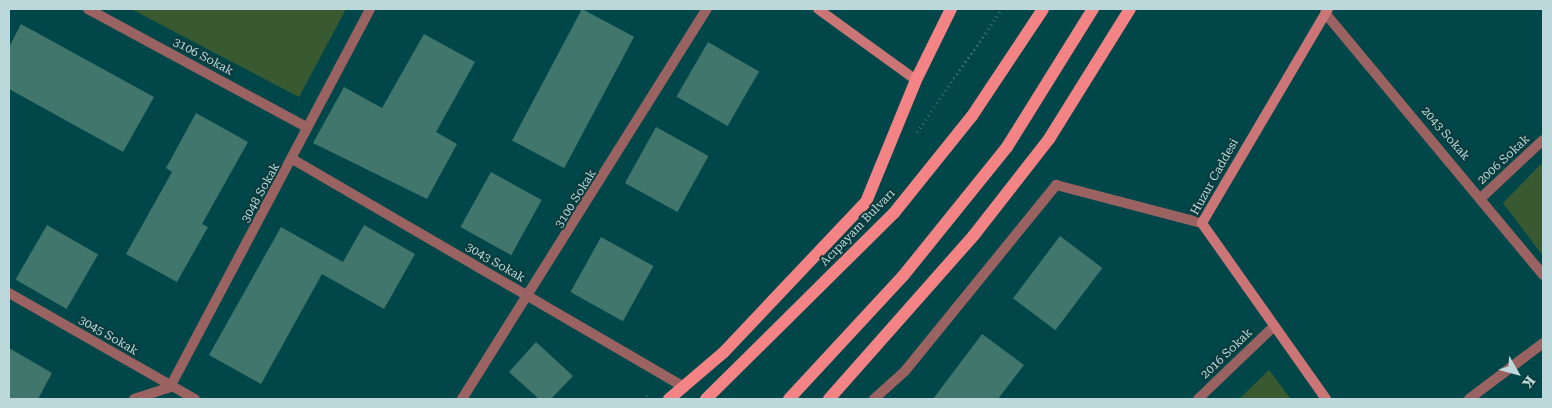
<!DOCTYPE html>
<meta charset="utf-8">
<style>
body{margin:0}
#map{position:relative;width:1552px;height:408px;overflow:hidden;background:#01474a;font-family:"Roboto Serif",serif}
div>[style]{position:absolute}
.green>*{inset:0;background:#395a31}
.building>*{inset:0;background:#40766c;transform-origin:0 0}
.path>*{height:3px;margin-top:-1.5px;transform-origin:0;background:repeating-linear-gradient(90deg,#3f7779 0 1px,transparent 0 5px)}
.street>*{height:10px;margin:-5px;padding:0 5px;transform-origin:5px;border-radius:5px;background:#9a6362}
.secondary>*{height:10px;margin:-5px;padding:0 5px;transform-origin:5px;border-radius:5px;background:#cc7576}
.primary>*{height:12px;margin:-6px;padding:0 6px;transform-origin:6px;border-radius:6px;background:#f38385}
span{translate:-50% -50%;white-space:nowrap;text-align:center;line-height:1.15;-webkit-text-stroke:4px #0b3b3d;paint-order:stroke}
.street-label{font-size:12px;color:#bcd8da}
.frame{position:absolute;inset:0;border:10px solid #bcd8da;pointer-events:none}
.north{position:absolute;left:1492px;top:348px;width:50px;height:50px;-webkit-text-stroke:4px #0b3b3d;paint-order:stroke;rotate:128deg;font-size:14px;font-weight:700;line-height:20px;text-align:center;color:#bcd8da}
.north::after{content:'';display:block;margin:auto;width:18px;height:22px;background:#bcd8da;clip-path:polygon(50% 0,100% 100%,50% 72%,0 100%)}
</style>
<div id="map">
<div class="green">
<i style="clip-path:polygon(131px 9px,346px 9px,299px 97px)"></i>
<i style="clip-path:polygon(1543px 162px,1543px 256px,1503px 203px)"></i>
<i style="clip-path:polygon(1269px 370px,1291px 399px,1239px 399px)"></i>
</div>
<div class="building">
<i style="left:582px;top:9px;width:59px;height:149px;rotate:28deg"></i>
<i style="clip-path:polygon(21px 24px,154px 97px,123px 152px,9px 89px,9px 47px)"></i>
<i style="clip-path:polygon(424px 34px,475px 62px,436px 132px,457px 144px,427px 199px,313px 143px,344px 87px,382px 108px)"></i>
<i style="left:708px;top:42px;width:59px;height:63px;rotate:30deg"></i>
<i style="clip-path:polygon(196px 113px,248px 142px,202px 224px,208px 227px,177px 282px,126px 254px,172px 172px,166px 168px)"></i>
<i style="left:656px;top:127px;width:60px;height:64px;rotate:29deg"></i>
<i style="left:491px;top:172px;width:58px;height:63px;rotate:29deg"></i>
<i style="left:47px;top:225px;width:59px;height:63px;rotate:30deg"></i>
<i style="clip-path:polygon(364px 225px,415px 254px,384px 309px,322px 274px,261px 384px,209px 355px,281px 227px,343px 262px)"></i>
<i style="left:1060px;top:236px;width:53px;height:78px;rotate:37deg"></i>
<i style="left:601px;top:237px;width:60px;height:63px;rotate:29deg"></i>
<i style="clip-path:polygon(982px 334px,1024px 365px,998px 399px,933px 399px)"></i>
<i style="clip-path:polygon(536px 342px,573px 376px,551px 399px,539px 399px,509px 372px)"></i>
<i style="clip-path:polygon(9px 348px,52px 373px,38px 399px,9px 399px)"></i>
</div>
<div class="path">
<i style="left:917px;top:132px;width:150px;rotate:-55.4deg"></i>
<i style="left:643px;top:399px;width:10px;rotate:-37deg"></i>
</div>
<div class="street">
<i style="left:88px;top:9px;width:248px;rotate:28.4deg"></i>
<i style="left:1325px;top:13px;width:341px;rotate:50.2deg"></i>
<i style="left:294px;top:160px;width:451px;rotate:30.2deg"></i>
<i style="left:1482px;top:197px;width:83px;rotate:-43.1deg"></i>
<i style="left:9px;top:293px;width:214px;rotate:29.7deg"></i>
<i style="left:170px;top:387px;width:428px;rotate:-62.1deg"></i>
<i style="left:134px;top:399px;width:38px;rotate:-18deg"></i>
<i style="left:462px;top:399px;width:461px;rotate:-57.9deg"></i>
<i style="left:874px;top:399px;width:42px;rotate:-42.1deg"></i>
<i style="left:905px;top:371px;width:240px;rotate:-50.9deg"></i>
<i style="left:1056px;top:185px;width:151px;rotate:14.6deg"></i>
<i style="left:1198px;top:399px;width:104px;rotate:-43.8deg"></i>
<i style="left:1469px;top:399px;width:93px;rotate:-37.1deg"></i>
</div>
<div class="secondary">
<i style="left:818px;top:9px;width:121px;rotate:35.9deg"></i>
<i style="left:1326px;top:399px;width:215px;rotate:-125.2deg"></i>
<i style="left:1202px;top:223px;width:248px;rotate:-59.5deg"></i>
</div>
<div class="primary">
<i style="left:669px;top:399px;width:72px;rotate:-40.5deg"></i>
<i style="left:724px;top:352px;width:207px;rotate:-46.6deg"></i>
<i style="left:866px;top:202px;width:132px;rotate:-67.7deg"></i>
<i style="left:916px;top:80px;width:79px;rotate:-63.8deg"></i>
<i style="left:706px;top:399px;width:264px;rotate:-44.7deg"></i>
<i style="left:894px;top:213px;width:124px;rotate:-51.2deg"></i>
<i style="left:972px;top:116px;width:128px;rotate:-56.4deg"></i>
<i style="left:789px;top:399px;width:168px;rotate:-47.2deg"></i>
<i style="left:903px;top:276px;width:166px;rotate:-51.1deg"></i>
<i style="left:1007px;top:147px;width:163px;rotate:-58.1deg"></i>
<i style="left:829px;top:399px;width:219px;rotate:-48.5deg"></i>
<i style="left:974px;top:235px;width:122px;rotate:-52deg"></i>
<i style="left:1049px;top:139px;width:153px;rotate:-58.1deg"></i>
</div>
<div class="street-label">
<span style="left:203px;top:57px;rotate:28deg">3106 Sokak</span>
<span style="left:1445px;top:134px;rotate:49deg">2043 Sokak</span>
<span style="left:1504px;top:160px;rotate:-43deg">2006 Sokak</span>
<span style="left:1215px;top:177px;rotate:-61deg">Huzur Caddesi</span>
<span style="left:261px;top:193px;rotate:-61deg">3048 Sokak</span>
<span style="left:576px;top:199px;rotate:-58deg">3100 Sokak</span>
<span style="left:858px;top:228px;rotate:-46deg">Acıpayam Bulvarı</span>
<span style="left:495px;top:263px;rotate:30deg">3043 Sokak</span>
<span style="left:108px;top:336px;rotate:30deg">3045 Sokak</span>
<span style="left:1227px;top:354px;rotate:-44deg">2016 Sokak</span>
</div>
<div class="frame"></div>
<div class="north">K</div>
</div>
